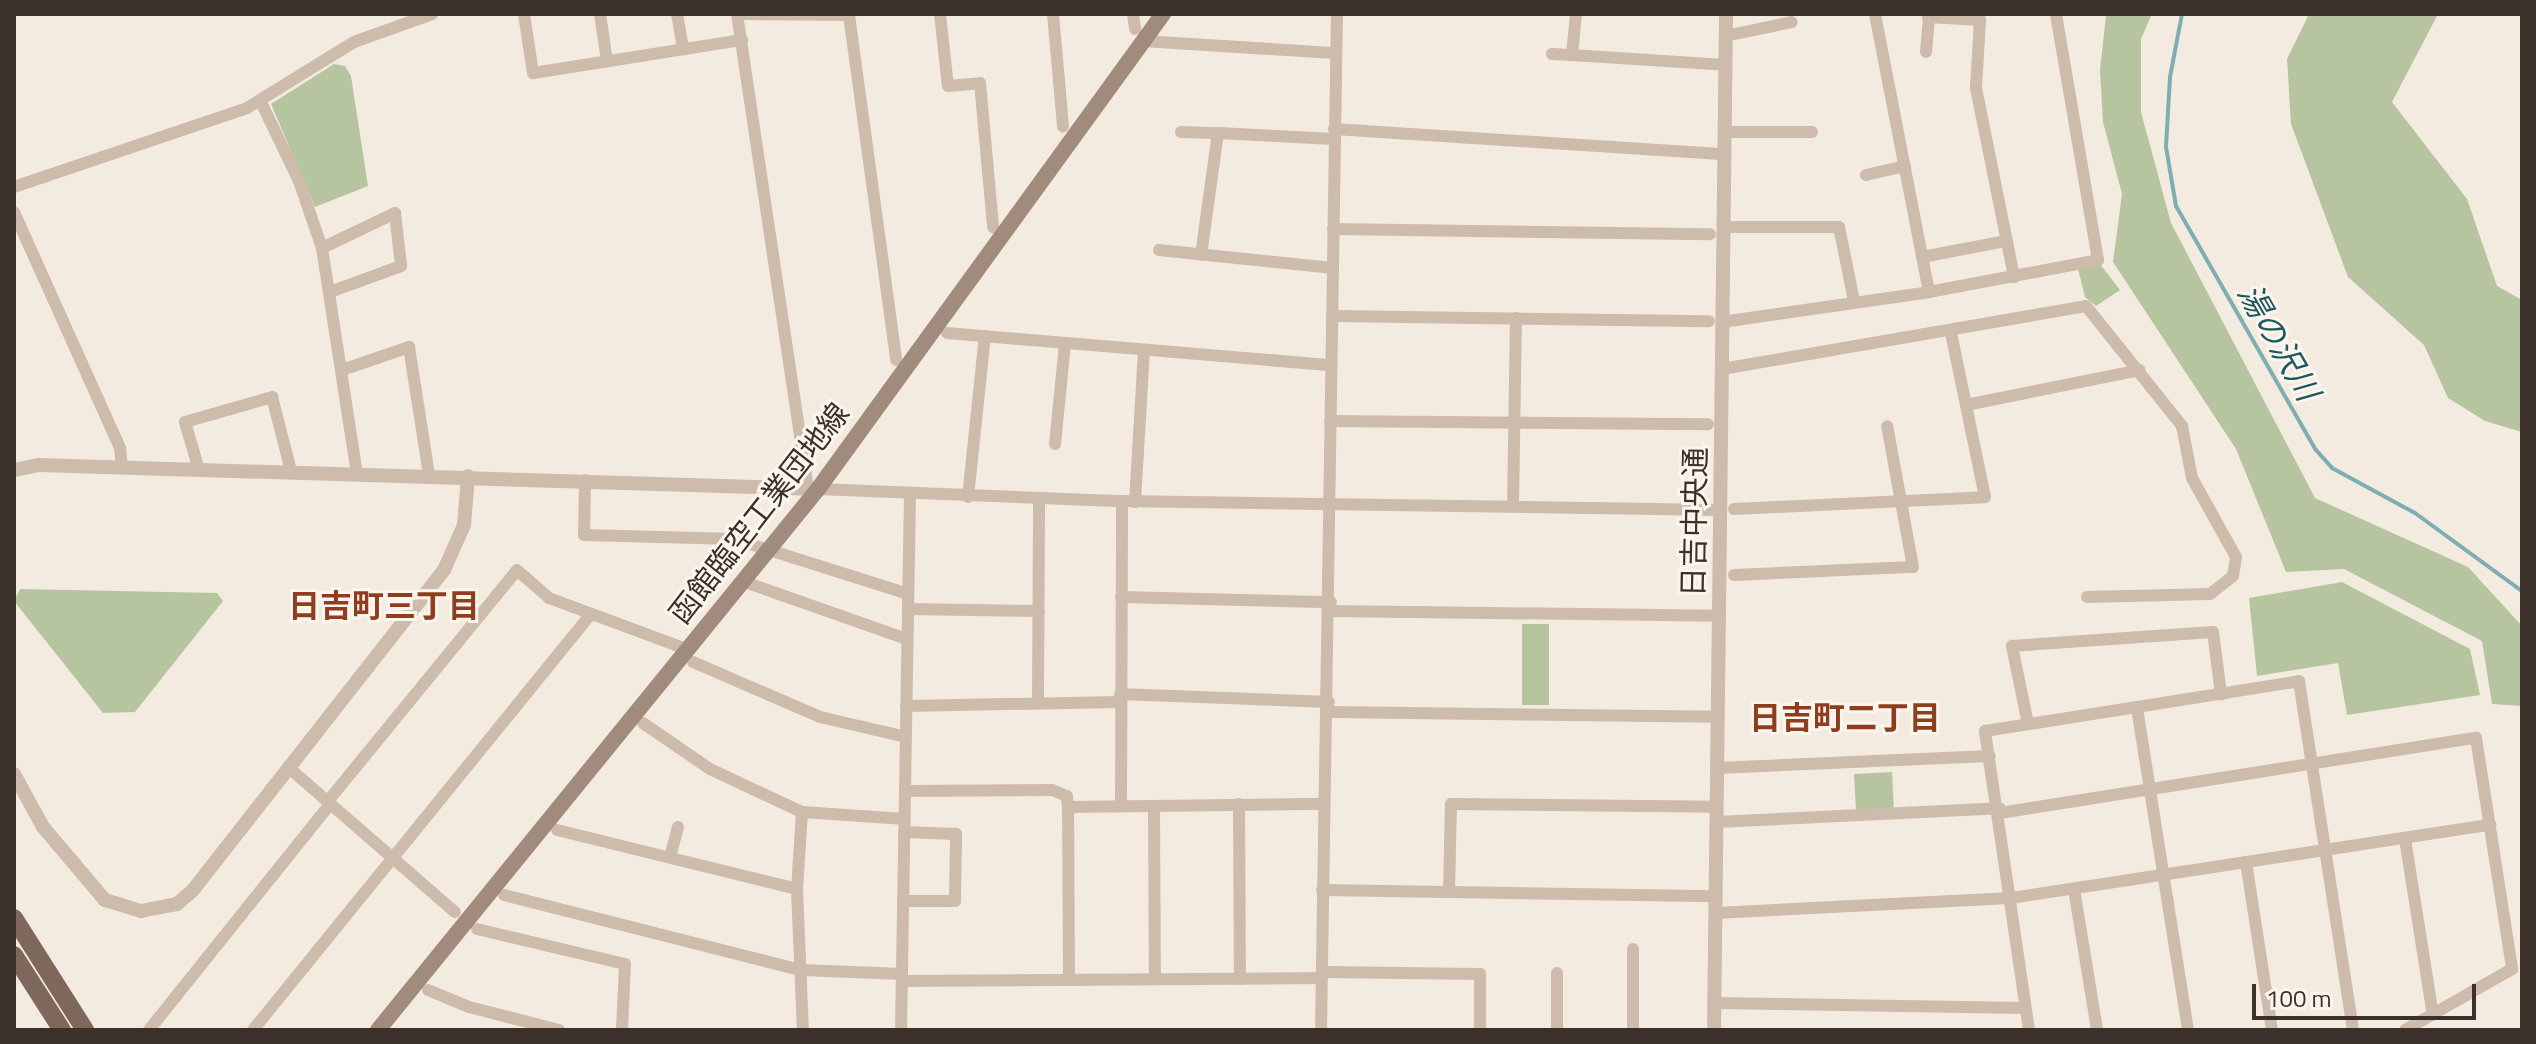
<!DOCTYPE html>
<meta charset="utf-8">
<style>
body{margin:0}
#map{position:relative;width:2536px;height:1044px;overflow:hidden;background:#f4ebe0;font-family:"Titillium Web","Noto Sans JP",sans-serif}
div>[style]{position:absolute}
.green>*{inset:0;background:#b6c59f;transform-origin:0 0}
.stream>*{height:4px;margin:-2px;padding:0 2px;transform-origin:2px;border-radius:2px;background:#7daeb3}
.minor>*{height:12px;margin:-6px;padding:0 6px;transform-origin:6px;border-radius:6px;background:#cdbcab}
.tertiary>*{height:14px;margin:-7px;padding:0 7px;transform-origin:7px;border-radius:7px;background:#cdbcab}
.secondary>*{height:16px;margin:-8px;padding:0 8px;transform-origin:8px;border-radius:8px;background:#a18b7c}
.primary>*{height:18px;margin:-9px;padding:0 9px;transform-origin:9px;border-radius:9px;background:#7d685b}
span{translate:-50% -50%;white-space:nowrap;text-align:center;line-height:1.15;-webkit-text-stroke:6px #fbf5ed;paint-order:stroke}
.street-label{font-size:30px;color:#3b302a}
.water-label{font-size:32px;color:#1d585f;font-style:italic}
.neighbourhood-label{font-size:32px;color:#8e3e1f;font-weight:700}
.frame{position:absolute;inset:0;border:16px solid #3b302a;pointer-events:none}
.scale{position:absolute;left:2252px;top:984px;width:224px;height:36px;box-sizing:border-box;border:4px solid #3b302a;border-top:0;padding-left:10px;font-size:24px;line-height:28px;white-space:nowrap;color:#3b302a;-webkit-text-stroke:6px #fbf5ed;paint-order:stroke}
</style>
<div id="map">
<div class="green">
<i style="clip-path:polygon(2152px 14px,2141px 39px,2141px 112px,2171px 223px,2315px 498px,2468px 567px,2522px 626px,2522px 706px,2492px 704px,2482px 641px,2344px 569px,2286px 572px,2236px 449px,2113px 262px,2122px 194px,2103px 122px,2100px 70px,2106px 16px)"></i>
<i style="clip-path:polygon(2309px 14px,2438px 14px,2392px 102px,2467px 199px,2497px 286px,2522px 300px,2522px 432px,2485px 421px,2448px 398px,2424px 345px,2348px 277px,2291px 124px,2287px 59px)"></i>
<i style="clip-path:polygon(334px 64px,345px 66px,351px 76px,368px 186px,315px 207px,271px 104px)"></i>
<i style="clip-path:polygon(2100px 264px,2120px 290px,2096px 306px,2085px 297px,2078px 269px)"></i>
<i style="clip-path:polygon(2342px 582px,2470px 649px,2480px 695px,2347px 715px,2338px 663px,2257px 676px,2249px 598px)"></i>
<i style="clip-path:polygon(20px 589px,217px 593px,223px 601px,135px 712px,103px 713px,14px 601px)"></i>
<i style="left:1522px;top:624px;width:27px;height:81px"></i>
<i style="left:1892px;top:772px;width:36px;height:38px;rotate:87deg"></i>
</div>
<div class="stream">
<i style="left:2182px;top:14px;width:64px;rotate:100.8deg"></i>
<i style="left:2170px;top:77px;width:70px;rotate:93.3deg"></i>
<i style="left:2166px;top:147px;width:60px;rotate:80.4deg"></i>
<i style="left:2176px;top:206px;width:281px;rotate:60.2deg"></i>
<i style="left:2316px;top:450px;width:24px;rotate:48deg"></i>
<i style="left:2332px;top:468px;width:94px;rotate:28.5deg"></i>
<i style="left:2415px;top:513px;width:132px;rotate:36.1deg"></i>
</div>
<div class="minor">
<i style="left:524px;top:14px;width:60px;rotate:81.3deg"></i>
<i style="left:533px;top:73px;width:212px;rotate:-9deg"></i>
<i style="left:600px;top:14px;width:48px;rotate:81.5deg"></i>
<i style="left:677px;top:14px;width:36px;rotate:80deg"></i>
<i style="left:737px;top:14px;width:479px;rotate:81.5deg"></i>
<i style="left:737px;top:14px;width:112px;rotate:0.5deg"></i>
<i style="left:849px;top:15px;width:348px;rotate:82.2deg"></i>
<i style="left:940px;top:14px;width:72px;rotate:83.7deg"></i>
<i style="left:948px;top:86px;width:32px;rotate:-5deg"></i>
<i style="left:980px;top:83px;width:145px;rotate:84.8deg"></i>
<i style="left:1053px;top:14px;width:113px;rotate:84.9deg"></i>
<i style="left:1133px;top:14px;width:15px;rotate:82deg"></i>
<i style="left:1576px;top:14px;width:41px;rotate:95.6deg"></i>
<i style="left:1572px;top:55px;width:153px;rotate:3.7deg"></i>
<i style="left:1928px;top:17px;width:52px;rotate:3.3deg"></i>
<i style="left:1980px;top:20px;width:68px;rotate:93.4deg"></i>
<i style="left:1976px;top:88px;width:193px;rotate:78.6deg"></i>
<i style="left:1725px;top:36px;width:68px;rotate:-11.8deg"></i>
<i style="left:1143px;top:41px;width:193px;rotate:3.6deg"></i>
<i style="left:1926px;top:52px;width:38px;rotate:-85deg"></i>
<i style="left:1552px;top:54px;width:20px;rotate:3deg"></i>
<i style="left:260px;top:100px;width:90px;rotate:64.3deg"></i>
<i style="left:299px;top:181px;width:71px;rotate:71.1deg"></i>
<i style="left:322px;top:248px;width:228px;rotate:81.2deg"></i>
<i style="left:1334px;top:129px;width:391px;rotate:3.7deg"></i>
<i style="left:1181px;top:132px;width:37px;rotate:2deg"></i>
<i style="left:1724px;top:132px;width:88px"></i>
<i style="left:1866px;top:175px;width:40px;rotate:-13deg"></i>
<i style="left:14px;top:187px;width:246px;rotate:-18.7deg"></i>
<i style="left:247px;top:108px;width:126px;rotate:-31.7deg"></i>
<i style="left:354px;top:42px;width:83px;rotate:-19.7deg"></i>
<i style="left:14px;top:212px;width:259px;rotate:65.8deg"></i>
<i style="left:120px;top:448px;width:19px;rotate:84deg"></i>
<i style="left:1723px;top:227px;width:116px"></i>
<i style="left:1839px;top:227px;width:76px;rotate:78.5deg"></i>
<i style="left:1333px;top:229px;width:377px;rotate:0.8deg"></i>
<i style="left:322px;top:248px;width:81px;rotate:-25.6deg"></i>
<i style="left:395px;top:213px;width:53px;rotate:83.5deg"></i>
<i style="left:401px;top:266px;width:76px;rotate:159.9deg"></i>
<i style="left:1159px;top:250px;width:175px;rotate:5.9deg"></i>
<i style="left:1201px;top:255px;width:123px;rotate:-82.1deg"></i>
<i style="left:1218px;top:133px;width:116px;rotate:3deg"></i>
<i style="left:1922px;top:257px;width:86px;rotate:-10.8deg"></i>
<i style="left:1929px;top:292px;width:172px;rotate:-10.7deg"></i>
<i style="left:2098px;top:260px;width:250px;rotate:-99.7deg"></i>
<i style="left:1332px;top:316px;width:377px;rotate:0.8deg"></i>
<i style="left:1722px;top:322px;width:209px;rotate:-8.2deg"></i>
<i style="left:1929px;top:292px;width:283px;rotate:-101deg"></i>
<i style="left:947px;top:333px;width:385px;rotate:4.8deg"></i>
<i style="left:1722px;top:369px;width:369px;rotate:-9.8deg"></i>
<i style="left:2086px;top:306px;width:154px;rotate:51.3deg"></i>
<i style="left:2182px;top:426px;width:53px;rotate:79.1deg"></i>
<i style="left:2192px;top:478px;width:90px;rotate:60.9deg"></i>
<i style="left:2236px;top:557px;width:19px;rotate:99deg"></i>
<i style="left:2233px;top:576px;width:29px;rotate:142deg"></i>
<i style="left:2210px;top:594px;width:123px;rotate:178.6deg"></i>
<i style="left:342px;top:370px;width:71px;rotate:-18.9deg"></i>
<i style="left:409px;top:347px;width:130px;rotate:81.1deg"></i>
<i style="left:1966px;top:405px;width:177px;rotate:-11.4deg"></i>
<i style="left:1330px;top:421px;width:378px;rotate:0.5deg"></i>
<i style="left:1055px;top:444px;width:100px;rotate:-84.3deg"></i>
<i style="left:199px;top:470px;width:50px;rotate:-106.3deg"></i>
<i style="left:185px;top:422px;width:91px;rotate:-16deg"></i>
<i style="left:272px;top:397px;width:76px;rotate:75.6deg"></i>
<i style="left:585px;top:480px;width:55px;rotate:91deg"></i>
<i style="left:584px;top:535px;width:150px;rotate:1.5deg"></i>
<i style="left:734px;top:539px;width:182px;rotate:17.5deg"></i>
<i style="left:818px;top:489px;width:304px;rotate:2.3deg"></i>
<i style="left:1122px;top:501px;width:598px;rotate:0.86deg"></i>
<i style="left:968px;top:497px;width:162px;rotate:-84deg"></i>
<i style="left:1135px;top:502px;width:151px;rotate:-86.6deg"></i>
<i style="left:1513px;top:507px;width:189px;rotate:-89.1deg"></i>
<i style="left:1734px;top:509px;width:251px;rotate:-2.7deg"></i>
<i style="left:1985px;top:497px;width:167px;rotate:-101.7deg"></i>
<i style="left:1734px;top:575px;width:179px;rotate:-2.6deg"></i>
<i style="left:1913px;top:567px;width:143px;rotate:-100.4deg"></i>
<i style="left:742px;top:581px;width:175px;rotate:19.4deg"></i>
<i style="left:1121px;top:597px;width:210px;rotate:1.4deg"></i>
<i style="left:908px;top:609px;width:131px;rotate:0.9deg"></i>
<i style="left:1331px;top:611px;width:388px;rotate:0.7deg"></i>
<i style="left:693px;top:662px;width:138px;rotate:23.4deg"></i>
<i style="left:820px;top:717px;width:88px;rotate:13.1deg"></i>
<i style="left:1120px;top:694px;width:209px;rotate:2.2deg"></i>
<i style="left:1038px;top:703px;width:204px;rotate:-89.7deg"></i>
<i style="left:906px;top:706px;width:214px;rotate:-1.1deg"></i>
<i style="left:2137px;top:708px;width:326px;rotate:81deg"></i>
<i style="left:1329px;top:712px;width:389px;rotate:0.7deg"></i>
<i style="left:643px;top:723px;width:81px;rotate:34.5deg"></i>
<i style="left:710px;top:769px;width:102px;rotate:25.1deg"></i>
<i style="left:802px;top:812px;width:103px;rotate:3.9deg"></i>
<i style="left:2028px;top:724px;width:80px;rotate:-101.6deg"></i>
<i style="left:2012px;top:646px;width:201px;rotate:-4deg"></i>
<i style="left:2213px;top:632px;width:63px;rotate:82.6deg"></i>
<i style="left:288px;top:767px;width:221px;rotate:41deg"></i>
<i style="left:1717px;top:768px;width:273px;rotate:-2.5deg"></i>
<i style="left:906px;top:791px;width:146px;rotate:-0.4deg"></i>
<i style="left:1052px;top:790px;width:16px;rotate:22deg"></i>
<i style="left:1067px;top:796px;width:11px;rotate:85deg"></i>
<i style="left:328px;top:801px;width:298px;rotate:-50.7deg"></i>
<i style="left:517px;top:570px;width:43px;rotate:41.2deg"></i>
<i style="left:549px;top:598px;width:146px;rotate:20.4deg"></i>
<i style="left:1239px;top:804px;width:175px;rotate:89.7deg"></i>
<i style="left:1121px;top:806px;width:305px;rotate:-89.8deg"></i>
<i style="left:1154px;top:806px;width:173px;rotate:89.7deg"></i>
<i style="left:802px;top:812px;width:77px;rotate:93.7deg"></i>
<i style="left:797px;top:889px;width:141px;rotate:87.6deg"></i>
<i style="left:2000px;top:813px;width:482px;rotate:-9deg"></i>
<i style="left:2476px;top:738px;width:234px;rotate:81.1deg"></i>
<i style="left:2512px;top:969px;width:123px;rotate:150.3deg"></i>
<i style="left:1717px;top:822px;width:283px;rotate:-2.8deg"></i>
<i style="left:557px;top:830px;width:247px;rotate:13.8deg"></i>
<i style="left:2405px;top:839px;width:178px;rotate:81deg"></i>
<i style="left:670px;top:857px;width:31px;rotate:-75deg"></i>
<i style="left:2246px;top:862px;width:170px;rotate:81.2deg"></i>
<i style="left:2074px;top:889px;width:143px;rotate:80.7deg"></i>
<i style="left:1322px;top:890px;width:394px;rotate:0.9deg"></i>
<i style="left:1449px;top:891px;width:87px;rotate:-88.7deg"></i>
<i style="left:1451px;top:804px;width:266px;rotate:0.6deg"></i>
<i style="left:504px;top:895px;width:306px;rotate:14.2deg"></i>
<i style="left:801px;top:970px;width:101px;rotate:2.3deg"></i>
<i style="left:903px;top:901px;width:52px"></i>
<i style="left:955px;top:901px;width:67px;rotate:-89.1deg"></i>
<i style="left:956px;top:834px;width:52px;rotate:-177.8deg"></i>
<i style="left:1716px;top:913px;width:295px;rotate:-2.9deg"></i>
<i style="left:2011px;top:898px;width:485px;rotate:-8.7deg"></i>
<i style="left:477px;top:929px;width:152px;rotate:13.3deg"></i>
<i style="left:625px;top:964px;width:66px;rotate:92.6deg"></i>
<i style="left:1322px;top:972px;width:158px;rotate:0.7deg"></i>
<i style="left:1480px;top:974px;width:56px;rotate:90deg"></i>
<i style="left:1069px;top:980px;width:173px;rotate:-90.3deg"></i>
<i style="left:1068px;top:807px;width:256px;rotate:-0.7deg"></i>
<i style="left:902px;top:981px;width:420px;rotate:-0.4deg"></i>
<i style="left:428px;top:990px;width:44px;rotate:22.5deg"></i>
<i style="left:469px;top:1007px;width:93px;rotate:14.3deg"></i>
<i style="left:1714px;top:1003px;width:311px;rotate:0.9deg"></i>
<i style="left:149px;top:1030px;width:290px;rotate:-51.3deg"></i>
<i style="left:253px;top:1030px;width:536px;rotate:-50.91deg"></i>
<i style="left:901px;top:1030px;width:535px;rotate:-89.04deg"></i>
<i style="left:1321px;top:1030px;width:1016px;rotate:-89.1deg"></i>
<i style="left:1557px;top:1030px;width:57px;rotate:-90deg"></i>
<i style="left:1633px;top:1030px;width:81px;rotate:-90deg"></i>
<i style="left:2029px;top:1030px;width:302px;rotate:-98.4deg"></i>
<i style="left:1985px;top:731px;width:318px;rotate:-9deg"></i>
<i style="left:2299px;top:681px;width:353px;rotate:81.2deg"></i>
</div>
<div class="tertiary">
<i style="left:14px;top:470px;width:25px;rotate:-11deg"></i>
<i style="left:39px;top:465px;width:779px;rotate:1.76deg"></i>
<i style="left:14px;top:774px;width:60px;rotate:61.3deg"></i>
<i style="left:43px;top:827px;width:96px;rotate:49.7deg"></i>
<i style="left:105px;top:900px;width:38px;rotate:17deg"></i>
<i style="left:141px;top:911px;width:37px;rotate:-11deg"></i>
<i style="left:177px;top:904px;width:21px;rotate:-41deg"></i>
<i style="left:193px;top:890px;width:407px;rotate:-51.9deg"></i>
<i style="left:444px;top:570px;width:49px;rotate:-66deg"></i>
<i style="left:464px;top:525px;width:49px;rotate:-85.3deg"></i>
<i style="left:1714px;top:1030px;width:1016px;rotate:-89.32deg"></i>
</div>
<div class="secondary">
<i style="left:378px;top:1030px;width:697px;rotate:-50.88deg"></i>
<i style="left:818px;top:489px;width:587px;rotate:-54.01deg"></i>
</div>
<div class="primary">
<i style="left:14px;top:918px;width:133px;rotate:57.6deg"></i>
<i style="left:14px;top:955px;width:89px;rotate:57.4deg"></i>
</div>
<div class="street-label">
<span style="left:759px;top:513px;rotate:-52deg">函館臨空工業団地線</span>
<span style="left:1694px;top:522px;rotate:-89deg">日吉中央通</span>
</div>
<div class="water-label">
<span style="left:2279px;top:342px;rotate:60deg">湯の沢川</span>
</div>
<div class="neighbourhood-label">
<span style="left:384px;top:605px">日吉町三丁目</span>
<span style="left:1845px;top:717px">日吉町二丁目</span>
</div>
<div class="frame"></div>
<div class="scale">100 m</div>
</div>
